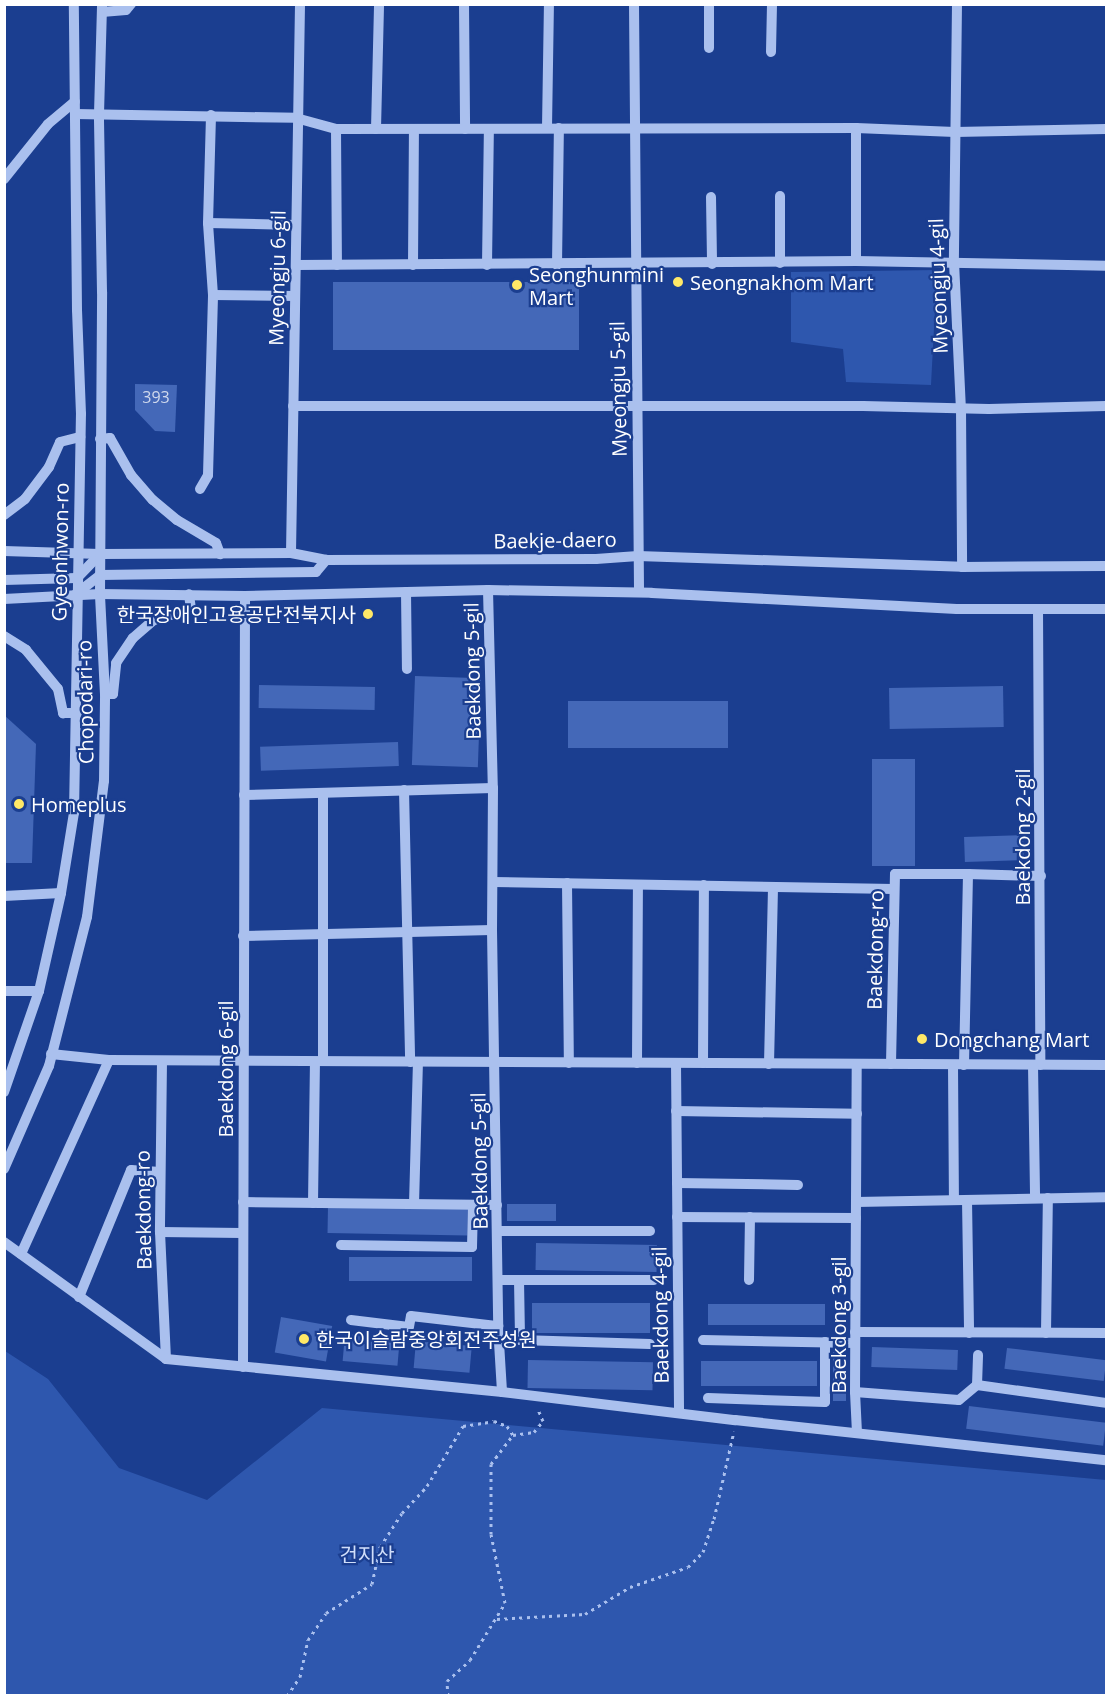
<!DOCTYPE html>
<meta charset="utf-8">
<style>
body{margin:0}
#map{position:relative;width:1111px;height:1700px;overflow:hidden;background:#1b3e90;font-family:"Open Sans","Noto Sans KR",sans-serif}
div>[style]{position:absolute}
.green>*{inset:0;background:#2e57ae}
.building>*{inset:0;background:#4468b8;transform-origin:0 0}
.path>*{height:3px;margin-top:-1.5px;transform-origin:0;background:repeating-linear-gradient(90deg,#aac0ee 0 3px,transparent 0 7.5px)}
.minor>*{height:10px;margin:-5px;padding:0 5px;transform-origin:5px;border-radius:5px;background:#aac0ee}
.dots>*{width:16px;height:16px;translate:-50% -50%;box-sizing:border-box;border:3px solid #1b3e90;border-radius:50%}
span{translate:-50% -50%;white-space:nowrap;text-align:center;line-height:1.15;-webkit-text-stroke:4.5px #1b3e90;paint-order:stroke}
.number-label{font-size:16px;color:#d0d9ed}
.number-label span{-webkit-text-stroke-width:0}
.poi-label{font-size:20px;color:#fff}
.left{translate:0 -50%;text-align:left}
.right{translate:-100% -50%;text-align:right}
.street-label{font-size:20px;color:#fff}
.park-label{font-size:20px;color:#d0defa}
.frame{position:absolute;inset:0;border:6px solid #fff;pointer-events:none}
</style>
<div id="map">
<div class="green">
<i style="clip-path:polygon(937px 270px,931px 385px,846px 382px,843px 349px,791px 342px,791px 272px)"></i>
<i style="clip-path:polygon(5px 1351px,48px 1379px,119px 1468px,207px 1500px,322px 1408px,1106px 1480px,1106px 1695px,5px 1695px)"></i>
</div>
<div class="building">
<i style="left:579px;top:282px;width:68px;height:246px;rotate:90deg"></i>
<i style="clip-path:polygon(135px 384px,177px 385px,175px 432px,155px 431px,135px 410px)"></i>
<i style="left:415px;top:676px;width:66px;height:89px;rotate:2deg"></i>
<i style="left:259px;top:685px;width:116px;height:23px;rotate:1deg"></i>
<i style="left:1003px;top:686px;width:41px;height:114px;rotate:89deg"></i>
<i style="left:568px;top:701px;width:160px;height:47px"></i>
<i style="clip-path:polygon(4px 715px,36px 744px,32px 863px,4px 863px)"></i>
<i style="left:398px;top:742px;width:24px;height:138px;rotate:88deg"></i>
<i style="left:872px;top:759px;width:43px;height:107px"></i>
<i style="left:1023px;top:835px;width:25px;height:59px;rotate:88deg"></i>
<i style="left:507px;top:1204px;width:49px;height:17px"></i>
<i style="left:328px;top:1206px;width:140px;height:27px;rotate:1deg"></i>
<i style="left:536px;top:1243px;width:121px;height:27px;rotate:1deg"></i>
<i style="left:472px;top:1257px;width:24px;height:123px;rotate:90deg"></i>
<i style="left:532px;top:1303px;width:118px;height:30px"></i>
<i style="left:708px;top:1304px;width:117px;height:21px"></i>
<i style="left:281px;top:1317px;width:52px;height:36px;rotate:10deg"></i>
<i style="left:345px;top:1334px;width:55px;height:27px;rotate:5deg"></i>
<i style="left:416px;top:1341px;width:56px;height:27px;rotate:5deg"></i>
<i style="left:872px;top:1347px;width:86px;height:20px;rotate:2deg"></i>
<i style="left:1007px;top:1348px;width:100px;height:21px;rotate:7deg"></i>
<i style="left:833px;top:1352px;width:13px;height:49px"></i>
<i style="left:528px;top:1360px;width:125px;height:28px;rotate:1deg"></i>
<i style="left:817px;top:1361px;width:25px;height:116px;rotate:90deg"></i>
<i style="left:969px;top:1406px;width:138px;height:23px;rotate:7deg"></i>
</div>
<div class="path">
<i style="left:497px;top:1619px;width:88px;rotate:-3.3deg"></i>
<i style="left:585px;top:1614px;width:52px;rotate:-31deg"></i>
<i style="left:630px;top:1587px;width:61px;rotate:-19deg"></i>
<i style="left:688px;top:1567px;width:21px;rotate:-45deg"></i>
<i style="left:703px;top:1552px;width:35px;rotate:-72deg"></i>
<i style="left:714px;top:1519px;width:90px;rotate:-77.2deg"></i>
<i style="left:287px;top:1696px;width:23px;rotate:-56deg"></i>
<i style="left:300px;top:1677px;width:38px;rotate:-78deg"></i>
<i style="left:308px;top:1640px;width:32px;rotate:-56deg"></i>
<i style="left:326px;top:1613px;width:54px;rotate:-32.2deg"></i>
<i style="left:372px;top:1584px;width:38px;rotate:-78deg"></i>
<i style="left:380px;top:1547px;width:40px;rotate:-57.1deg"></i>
<i style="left:402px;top:1513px;width:37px;rotate:-47deg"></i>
<i style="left:427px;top:1486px;width:70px;rotate:-59deg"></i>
<i style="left:463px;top:1426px;width:31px;rotate:-9deg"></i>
<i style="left:494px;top:1421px;width:14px;rotate:21deg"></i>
<i style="left:507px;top:1426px;width:11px;rotate:56deg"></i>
<i style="left:448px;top:1696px;width:15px;rotate:-94deg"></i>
<i style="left:447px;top:1681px;width:31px;rotate:-42deg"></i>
<i style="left:470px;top:1660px;width:67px;rotate:-58.4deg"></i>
<i style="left:505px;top:1603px;width:70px;rotate:-101.5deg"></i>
<i style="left:491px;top:1534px;width:70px;rotate:-90deg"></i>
<i style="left:491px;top:1464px;width:36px;rotate:-53deg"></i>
<i style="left:513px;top:1435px;width:21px;rotate:-8deg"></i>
<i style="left:534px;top:1432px;width:14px;rotate:-51deg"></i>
<i style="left:543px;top:1421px;width:13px;rotate:-113deg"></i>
</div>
<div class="minor">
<i style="left:464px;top:4px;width:125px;rotate:89.5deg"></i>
<i style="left:634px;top:4px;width:588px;rotate:89.51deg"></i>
<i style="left:709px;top:4px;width:44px;rotate:90deg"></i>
<i style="left:957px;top:4px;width:258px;rotate:90.7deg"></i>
<i style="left:954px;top:262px;width:146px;rotate:87.3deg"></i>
<i style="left:961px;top:408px;width:159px;rotate:89.6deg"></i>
<i style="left:102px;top:12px;width:24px;rotate:-5deg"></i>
<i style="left:126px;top:10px;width:8px;rotate:-50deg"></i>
<i style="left:771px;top:52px;width:48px;rotate:-88.8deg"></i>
<i style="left:75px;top:114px;width:221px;rotate:1deg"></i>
<i style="left:296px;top:118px;width:41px;rotate:15.4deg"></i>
<i style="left:336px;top:129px;width:520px;rotate:-0.11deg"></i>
<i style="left:856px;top:128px;width:99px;rotate:2.3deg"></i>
<i style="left:955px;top:132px;width:151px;rotate:-1.1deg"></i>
<i style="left:547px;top:128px;width:124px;rotate:-89.1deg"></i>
<i style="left:336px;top:129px;width:136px;rotate:89.6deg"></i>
<i style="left:376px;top:129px;width:125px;rotate:-88.6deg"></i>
<i style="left:4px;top:179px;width:70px;rotate:-51.3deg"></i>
<i style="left:48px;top:124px;width:35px;rotate:-40deg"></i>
<i style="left:711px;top:197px;width:67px;rotate:89.1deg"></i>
<i style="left:208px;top:223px;width:88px;rotate:1.3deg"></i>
<i style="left:856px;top:261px;width:133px;rotate:-90deg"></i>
<i style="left:780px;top:263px;width:67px;rotate:-90deg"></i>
<i style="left:296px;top:265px;width:560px;rotate:-0.41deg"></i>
<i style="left:856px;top:261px;width:250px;rotate:1.1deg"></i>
<i style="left:413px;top:265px;width:136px;rotate:-89.6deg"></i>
<i style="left:487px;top:265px;width:136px;rotate:-89.2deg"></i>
<i style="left:557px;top:265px;width:137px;rotate:-89.2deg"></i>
<i style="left:213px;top:295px;width:82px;rotate:0.7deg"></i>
<i style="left:293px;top:406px;width:570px"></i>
<i style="left:863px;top:406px;width:126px;rotate:1.4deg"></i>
<i style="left:989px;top:409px;width:117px;rotate:-1.5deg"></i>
<i style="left:100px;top:439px;width:10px;rotate:-6deg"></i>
<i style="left:110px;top:438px;width:43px;rotate:60.4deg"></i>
<i style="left:131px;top:475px;width:33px;rotate:49deg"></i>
<i style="left:153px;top:500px;width:31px;rotate:40deg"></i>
<i style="left:177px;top:520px;width:45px;rotate:30.5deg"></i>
<i style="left:216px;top:543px;width:12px;rotate:70deg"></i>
<i style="left:200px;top:489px;width:16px;rotate:-60deg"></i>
<i style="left:208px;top:475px;width:180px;rotate:-88.4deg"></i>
<i style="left:213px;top:295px;width:72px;rotate:-94deg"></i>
<i style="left:208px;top:223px;width:108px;rotate:-88.4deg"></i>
<i style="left:4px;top:515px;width:26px;rotate:-37deg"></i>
<i style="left:25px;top:499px;width:40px;rotate:-53deg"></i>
<i style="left:49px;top:467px;width:27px;rotate:-66deg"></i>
<i style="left:60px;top:442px;width:21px;rotate:-14deg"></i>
<i style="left:4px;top:551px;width:96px;rotate:1.8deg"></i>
<i style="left:100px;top:554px;width:191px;rotate:-0.3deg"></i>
<i style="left:291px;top:553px;width:36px;rotate:11deg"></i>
<i style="left:326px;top:560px;width:270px;rotate:-0.2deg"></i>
<i style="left:596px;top:559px;width:42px;rotate:-4.1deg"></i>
<i style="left:638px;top:556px;width:324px;rotate:1.9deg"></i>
<i style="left:962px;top:567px;width:144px;rotate:-0.4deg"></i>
<i style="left:291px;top:553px;width:549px;rotate:-89.06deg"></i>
<i style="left:4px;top:580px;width:73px;rotate:-1.6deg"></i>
<i style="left:77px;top:578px;width:33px;rotate:-46deg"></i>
<i style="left:488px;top:590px;width:198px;rotate:88.6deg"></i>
<i style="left:493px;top:788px;width:142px;rotate:90.4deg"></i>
<i style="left:492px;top:930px;width:396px;rotate:89.1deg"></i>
<i style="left:498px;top:1326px;width:66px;rotate:86.5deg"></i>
<i style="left:406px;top:592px;width:77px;rotate:89.3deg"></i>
<i style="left:76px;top:594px;width:31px;rotate:-38deg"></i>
<i style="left:100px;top:575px;width:216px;rotate:-0.8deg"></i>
<i style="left:316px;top:572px;width:16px;rotate:-50deg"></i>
<i style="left:4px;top:599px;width:96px;rotate:-3deg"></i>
<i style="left:100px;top:594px;width:145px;rotate:0.8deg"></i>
<i style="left:245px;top:596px;width:243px;rotate:-1.4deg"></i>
<i style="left:488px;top:590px;width:164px;rotate:1deg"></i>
<i style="left:652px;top:593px;width:305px;rotate:3deg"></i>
<i style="left:957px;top:609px;width:149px"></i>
<i style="left:1038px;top:609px;width:456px;rotate:89.7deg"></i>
<i style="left:4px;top:636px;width:26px;rotate:32deg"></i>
<i style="left:26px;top:650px;width:50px;rotate:50.6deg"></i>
<i style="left:58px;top:689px;width:25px;rotate:78deg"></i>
<i style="left:63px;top:713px;width:14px"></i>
<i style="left:105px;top:694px;width:8px"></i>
<i style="left:113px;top:694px;width:31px;rotate:-84deg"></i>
<i style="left:116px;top:663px;width:30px;rotate:-56deg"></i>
<i style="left:133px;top:638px;width:28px;rotate:-41deg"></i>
<i style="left:154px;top:620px;width:39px;rotate:-17deg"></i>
<i style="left:191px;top:609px;width:15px;rotate:-98deg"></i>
<i style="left:404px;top:790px;width:272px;rotate:88.7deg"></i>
<i style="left:244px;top:795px;width:249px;rotate:-1.6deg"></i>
<i style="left:493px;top:882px;width:401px;rotate:1deg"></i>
<i style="left:567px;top:883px;width:180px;rotate:89.4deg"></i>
<i style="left:4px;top:896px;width:57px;rotate:-3deg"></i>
<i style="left:243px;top:936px;width:249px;rotate:-1.4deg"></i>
<i style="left:4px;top:991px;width:35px"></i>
<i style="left:51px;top:1054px;width:58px;rotate:5.9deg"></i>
<i style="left:109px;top:1060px;width:997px;rotate:0.29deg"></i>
<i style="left:162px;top:1061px;width:171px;rotate:90.7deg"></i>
<i style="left:160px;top:1232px;width:127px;rotate:87.3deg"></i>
<i style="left:323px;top:1061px;width:268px;rotate:-90deg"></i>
<i style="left:637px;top:1063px;width:178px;rotate:-89.7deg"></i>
<i style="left:676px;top:1063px;width:349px;rotate:89.5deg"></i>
<i style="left:703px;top:1063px;width:178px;rotate:-89.7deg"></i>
<i style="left:769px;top:1064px;width:177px;rotate:-88.7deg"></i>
<i style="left:891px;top:1064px;width:190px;rotate:-88.8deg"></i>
<i style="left:895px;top:874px;width:73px"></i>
<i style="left:953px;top:1065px;width:135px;rotate:89.6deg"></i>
<i style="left:964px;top:1065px;width:191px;rotate:-88.8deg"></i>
<i style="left:968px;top:874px;width:73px;rotate:1.6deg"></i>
<i style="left:1033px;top:1065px;width:133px;rotate:89.1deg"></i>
<i style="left:4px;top:1092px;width:107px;rotate:-70.9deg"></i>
<i style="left:39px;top:991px;width:100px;rotate:-77.3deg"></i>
<i style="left:61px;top:893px;width:81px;rotate:-80.8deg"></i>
<i style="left:74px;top:813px;width:399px;rotate:-89deg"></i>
<i style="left:81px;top:414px;width:104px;rotate:-92.2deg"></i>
<i style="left:77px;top:310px;width:306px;rotate:-90.6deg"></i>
<i style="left:676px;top:1111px;width:181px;rotate:0.9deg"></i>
<i style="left:4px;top:1169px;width:112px;rotate:-66.4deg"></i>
<i style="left:49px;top:1066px;width:154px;rotate:-75.7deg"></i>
<i style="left:87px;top:917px;width:137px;rotate:-82.9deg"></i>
<i style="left:104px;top:781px;width:87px;rotate:-89.3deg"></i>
<i style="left:105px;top:694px;width:100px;rotate:-92.9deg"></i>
<i style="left:100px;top:594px;width:302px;rotate:-89.6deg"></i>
<i style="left:102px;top:292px;width:178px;rotate:-91deg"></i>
<i style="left:99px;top:114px;width:110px;rotate:-88.4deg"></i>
<i style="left:677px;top:1183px;width:121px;rotate:0.9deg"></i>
<i style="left:967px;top:1200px;width:133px;rotate:89.1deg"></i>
<i style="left:243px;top:1202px;width:254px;rotate:0.7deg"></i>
<i style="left:856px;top:1202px;width:250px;rotate:-1.1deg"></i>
<i style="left:313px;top:1203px;width:141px;rotate:-89.2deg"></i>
<i style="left:414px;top:1204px;width:142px;rotate:-88.4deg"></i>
<i style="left:677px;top:1217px;width:179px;rotate:0.3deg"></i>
<i style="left:497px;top:1231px;width:153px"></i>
<i style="left:160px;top:1232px;width:82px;rotate:0.7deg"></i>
<i style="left:4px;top:1242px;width:200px;rotate:35.8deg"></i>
<i style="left:166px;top:1359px;width:338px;rotate:5.6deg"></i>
<i style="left:502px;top:1392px;width:235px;rotate:6.9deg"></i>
<i style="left:735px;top:1420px;width:373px;rotate:6.2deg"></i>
<i style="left:341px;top:1245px;width:131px;rotate:0.9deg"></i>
<i style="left:472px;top:1247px;width:42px;rotate:-88.6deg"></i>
<i style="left:21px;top:1254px;width:213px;rotate:-65.6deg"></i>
<i style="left:498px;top:1280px;width:156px"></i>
<i style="left:519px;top:1280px;width:60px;rotate:89deg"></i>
<i style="left:520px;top:1340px;width:130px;rotate:1.8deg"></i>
<i style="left:749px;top:1280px;width:63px;rotate:-89.1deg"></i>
<i style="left:79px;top:1297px;width:137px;rotate:-67.7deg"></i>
<i style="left:131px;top:1170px;width:29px;rotate:4deg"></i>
<i style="left:351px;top:1320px;width:58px;rotate:6.9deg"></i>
<i style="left:409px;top:1327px;width:11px;rotate:-80deg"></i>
<i style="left:411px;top:1316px;width:88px;rotate:6.6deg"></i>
<i style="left:855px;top:1332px;width:251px;rotate:0.2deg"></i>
<i style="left:1046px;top:1333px;width:135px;rotate:-89.2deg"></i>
<i style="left:703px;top:1340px;width:152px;rotate:1.1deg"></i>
<i style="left:243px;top:1367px;width:771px;rotate:-89.85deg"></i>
<i style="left:977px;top:1385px;width:30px;rotate:-88deg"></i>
<i style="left:855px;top:1392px;width:104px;rotate:4.4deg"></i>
<i style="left:959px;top:1400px;width:23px;rotate:-40deg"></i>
<i style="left:977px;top:1385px;width:130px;rotate:7.9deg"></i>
<i style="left:708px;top:1398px;width:117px;rotate:2deg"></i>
<i style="left:825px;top:1402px;width:60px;rotate:-90deg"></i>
<i style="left:857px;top:1433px;width:41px;rotate:-92.8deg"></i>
<i style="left:855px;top:1392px;width:328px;rotate:-89.7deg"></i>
</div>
<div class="dots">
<i style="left:678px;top:282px;background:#ffe867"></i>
<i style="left:517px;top:285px;background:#ffe867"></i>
<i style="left:368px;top:614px;background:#ffe867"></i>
<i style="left:19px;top:804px;background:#ffe867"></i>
<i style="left:922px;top:1039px;background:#ffe867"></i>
<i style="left:304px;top:1339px;background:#ffe867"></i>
</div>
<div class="number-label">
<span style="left:156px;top:397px">393</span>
</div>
<div class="poi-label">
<span class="left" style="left:529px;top:286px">Seonghunmini<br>Mart</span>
<span class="left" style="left:690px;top:282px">Seongnakhom Mart</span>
<span class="right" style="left:356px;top:614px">한국장애인고용공단전북지사</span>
<span class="left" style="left:31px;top:804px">Homeplus</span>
<span class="left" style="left:934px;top:1039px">Dongchang Mart</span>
<span class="left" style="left:316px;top:1339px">한국이슬람중앙회전주성원</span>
</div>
<div class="street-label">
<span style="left:277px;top:278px;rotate:-89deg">Myeongju 6-gil</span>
<span style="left:938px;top:286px;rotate:-92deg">Myeongju 4-gil</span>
<span style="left:618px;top:389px;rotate:-91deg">Myeongju 5-gil</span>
<span style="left:555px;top:540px;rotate:-1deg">Baekje-daero</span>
<span style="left:60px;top:552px;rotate:-89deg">Gyeonhwon-ro</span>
<span style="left:472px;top:671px;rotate:-91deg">Baekdong 5-gil</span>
<span style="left:85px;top:702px;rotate:-91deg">Chopodari-ro</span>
<span style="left:1022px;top:837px;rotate:-90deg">Baekdong 2-gil</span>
<span style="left:875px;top:950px;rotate:-89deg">Baekdong-ro</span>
<span style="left:225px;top:1069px;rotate:-90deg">Baekdong 6-gil</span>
<span style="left:479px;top:1161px;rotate:-91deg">Baekdong 5-gil</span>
<span style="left:143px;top:1210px;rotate:-91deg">Baekdong-ro</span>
<span style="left:660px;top:1315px;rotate:-91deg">Baekdong 4-gil</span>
<span style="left:838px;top:1325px;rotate:-90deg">Baekdong 3-gil</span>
</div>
<div class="park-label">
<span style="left:367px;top:1554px">건지산</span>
</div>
<div class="frame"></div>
</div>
